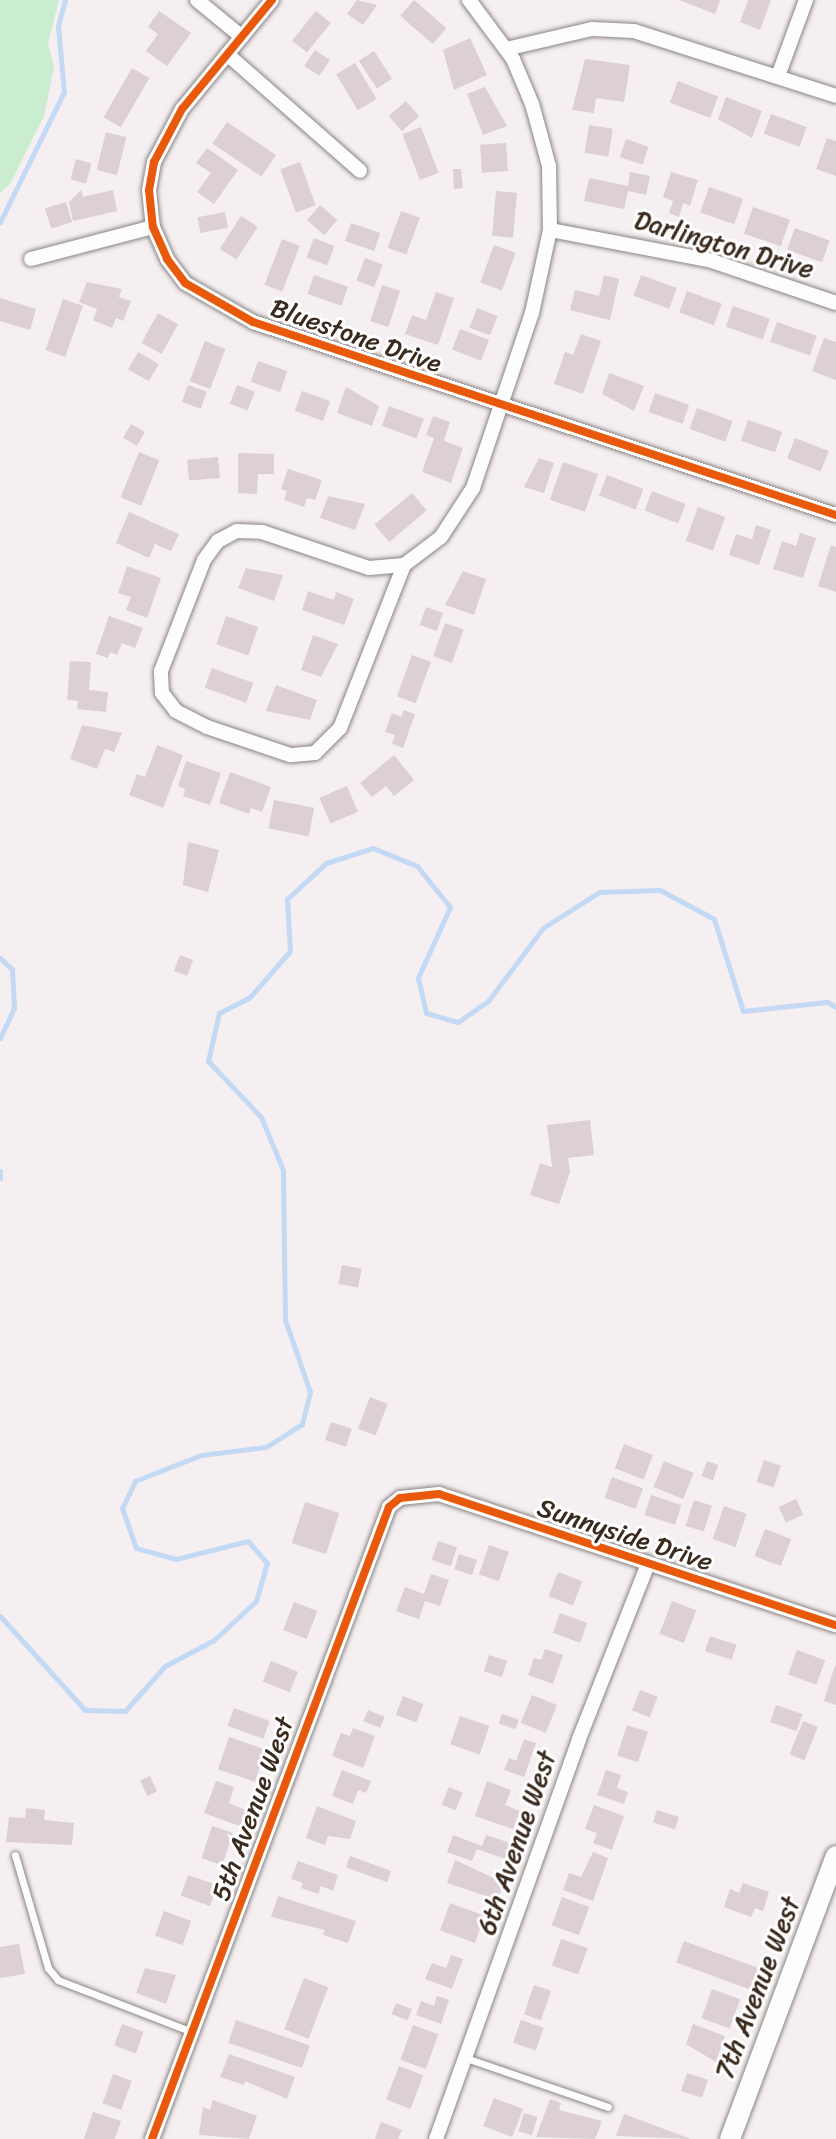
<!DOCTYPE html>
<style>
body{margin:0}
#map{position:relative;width:836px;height:2139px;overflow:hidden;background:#f5eff2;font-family:Sriracha,sans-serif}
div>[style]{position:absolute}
.green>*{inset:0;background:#caeccf}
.stream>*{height:5px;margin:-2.5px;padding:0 2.5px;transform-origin:2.5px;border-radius:2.5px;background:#c3d9f4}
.building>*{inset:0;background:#dccfd5;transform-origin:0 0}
.roads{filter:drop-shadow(0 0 2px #8a8482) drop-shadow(0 0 2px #8a8482)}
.lane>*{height:7px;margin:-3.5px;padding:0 3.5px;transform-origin:3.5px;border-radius:3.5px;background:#fefdfd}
.street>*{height:14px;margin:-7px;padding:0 7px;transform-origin:7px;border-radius:7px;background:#fefdfd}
.secondary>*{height:20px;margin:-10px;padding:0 10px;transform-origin:10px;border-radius:10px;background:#fefdfd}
.cycleway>*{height:8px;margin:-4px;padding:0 4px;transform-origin:4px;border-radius:4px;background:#e8590c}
span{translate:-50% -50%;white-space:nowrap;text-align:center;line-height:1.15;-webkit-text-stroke:6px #fff;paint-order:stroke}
.street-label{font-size:26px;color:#3b2a1e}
</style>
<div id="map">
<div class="green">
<i style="clip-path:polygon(0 0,59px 0,48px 43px,54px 67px,44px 116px,10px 184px,0 193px)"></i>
</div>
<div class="stream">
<i style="left:0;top:222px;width:145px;rotate:-63.8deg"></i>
<i style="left:64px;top:92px;width:66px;rotate:-95.2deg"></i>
<i style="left:58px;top:26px;width:27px;rotate:-75deg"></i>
<i style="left:0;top:958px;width:16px;rotate:43deg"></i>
<i style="left:12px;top:969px;width:39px;rotate:87deg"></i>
<i style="left:14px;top:1008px;width:33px;rotate:115deg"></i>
<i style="left:0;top:1171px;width:7px;rotate:90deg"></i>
<i style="left:0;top:1616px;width:127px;rotate:47.9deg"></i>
<i style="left:85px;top:1710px;width:40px;rotate:1.4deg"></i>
<i style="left:125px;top:1711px;width:60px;rotate:-48.4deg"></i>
<i style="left:165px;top:1666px;width:55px;rotate:-28deg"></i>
<i style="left:214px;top:1640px;width:57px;rotate:-42.9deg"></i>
<i style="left:256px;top:1601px;width:40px;rotate:-74deg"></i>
<i style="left:267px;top:1563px;width:29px;rotate:-131deg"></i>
<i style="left:248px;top:1541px;width:74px;rotate:166deg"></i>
<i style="left:176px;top:1559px;width:41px;rotate:-164.6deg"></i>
<i style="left:136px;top:1548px;width:42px;rotate:-109.3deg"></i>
<i style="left:122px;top:1508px;width:30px;rotate:-64deg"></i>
<i style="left:135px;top:1481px;width:71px;rotate:-21.5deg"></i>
<i style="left:201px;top:1455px;width:65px;rotate:-7deg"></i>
<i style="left:266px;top:1447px;width:43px;rotate:-32.6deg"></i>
<i style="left:302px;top:1424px;width:33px;rotate:-76deg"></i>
<i style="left:310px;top:1392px;width:76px;rotate:-109.1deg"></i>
<i style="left:285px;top:1320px;width:150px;rotate:-90.8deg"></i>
<i style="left:283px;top:1170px;width:57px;rotate:-112.5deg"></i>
<i style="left:261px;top:1117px;width:77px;rotate:-133.4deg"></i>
<i style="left:208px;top:1061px;width:49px;rotate:-77.1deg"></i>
<i style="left:219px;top:1013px;width:34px;rotate:-27deg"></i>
<i style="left:249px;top:998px;width:62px;rotate:-48.9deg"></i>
<i style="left:290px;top:951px;width:52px;rotate:-93.3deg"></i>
<i style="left:287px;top:899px;width:53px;rotate:-42.7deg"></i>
<i style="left:326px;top:863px;width:49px;rotate:-17.7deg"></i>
<i style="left:373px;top:848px;width:48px;rotate:22.2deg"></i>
<i style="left:417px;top:866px;width:53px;rotate:51.2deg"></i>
<i style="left:450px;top:907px;width:78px;rotate:114.3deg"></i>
<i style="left:418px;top:978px;width:36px;rotate:77deg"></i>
<i style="left:426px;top:1013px;width:33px;rotate:16deg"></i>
<i style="left:458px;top:1022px;width:37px;rotate:-35deg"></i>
<i style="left:488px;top:1001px;width:91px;rotate:-53deg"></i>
<i style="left:543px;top:928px;width:67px;rotate:-32.7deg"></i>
<i style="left:599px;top:892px;width:61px;rotate:-1.9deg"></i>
<i style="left:660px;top:890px;width:61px;rotate:28.2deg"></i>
<i style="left:714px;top:919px;width:96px;rotate:72.5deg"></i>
<i style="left:743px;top:1011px;width:84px;rotate:-6.1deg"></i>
<i style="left:827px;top:1002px;width:10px;rotate:29deg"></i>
</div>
<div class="building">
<i style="clip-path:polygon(357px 0,377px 5px,363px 25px,347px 14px)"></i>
<i style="left:414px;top:0;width:43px;height:21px;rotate:41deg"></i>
<i style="clip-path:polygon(679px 0,720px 0,715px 14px)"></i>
<i style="clip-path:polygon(748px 0,771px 0,760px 30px,740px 22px)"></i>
<i style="clip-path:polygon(159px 11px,191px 33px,167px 66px,146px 51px,158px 34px,148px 27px)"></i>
<i style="left:316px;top:11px;width:19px;height:38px;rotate:39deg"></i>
<i style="clip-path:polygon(470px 38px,487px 75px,454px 90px,443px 50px)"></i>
<i style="left:315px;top:50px;width:18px;height:19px;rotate:34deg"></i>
<i style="left:374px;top:51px;width:33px;height:18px;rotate:57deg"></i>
<i style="clip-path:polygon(585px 59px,630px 65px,624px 102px,596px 98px,594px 113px,572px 110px)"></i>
<i style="left:355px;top:63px;width:42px;height:22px;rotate:59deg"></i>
<i style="left:132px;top:68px;width:20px;height:57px;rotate:30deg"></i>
<i style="left:678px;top:81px;width:43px;height:23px;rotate:21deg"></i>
<i style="clip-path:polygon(485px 87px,507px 126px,483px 135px,467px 94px)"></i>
<i style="clip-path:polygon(726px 97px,762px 111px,752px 138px,718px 119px)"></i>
<i style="left:406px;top:101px;width:20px;height:23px;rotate:49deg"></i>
<i style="left:771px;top:114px;width:38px;height:21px;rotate:20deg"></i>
<i style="left:227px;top:122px;width:59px;height:26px;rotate:34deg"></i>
<i style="left:589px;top:125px;width:24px;height:28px;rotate:9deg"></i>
<i style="left:421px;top:127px;width:49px;height:20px;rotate:69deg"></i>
<i style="left:106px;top:132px;width:21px;height:39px;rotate:14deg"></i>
<i style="clip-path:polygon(827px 138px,836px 141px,836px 176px,816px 169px)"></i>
<i style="left:626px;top:139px;width:24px;height:19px;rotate:19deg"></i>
<i style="left:506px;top:143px;width:28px;height:26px;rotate:86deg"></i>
<i style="clip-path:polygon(207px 148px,238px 170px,214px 204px,197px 192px,211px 173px,196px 163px)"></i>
<i style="left:76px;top:159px;width:16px;height:21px;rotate:15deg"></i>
<i style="left:300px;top:162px;width:46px;height:21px;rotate:70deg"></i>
<i style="clip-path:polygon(453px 169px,461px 169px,463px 188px,454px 189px)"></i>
<i style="clip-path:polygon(630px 172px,650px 176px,646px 195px,628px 191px,624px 209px,584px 201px,589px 178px,628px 186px)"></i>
<i style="clip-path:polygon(671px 172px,698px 180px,690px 206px,683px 203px,679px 217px,669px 213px,673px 201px,663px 197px)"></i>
<i style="left:709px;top:187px;width:36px;height:27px;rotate:19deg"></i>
<i style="clip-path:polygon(81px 190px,83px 197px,113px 190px,117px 211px,73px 221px,69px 202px)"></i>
<i style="left:496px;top:191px;width:21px;height:45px;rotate:5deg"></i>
<i style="left:66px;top:202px;width:21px;height:22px;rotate:73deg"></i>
<i style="left:320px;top:205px;width:23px;height:20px;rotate:41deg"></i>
<i style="left:753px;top:207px;width:39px;height:28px;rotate:19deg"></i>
<i style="left:401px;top:211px;width:20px;height:39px;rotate:20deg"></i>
<i style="left:225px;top:212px;width:16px;height:28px;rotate:79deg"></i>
<i style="left:241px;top:216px;width:20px;height:39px;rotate:33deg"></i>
<i style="left:351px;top:223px;width:31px;height:19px;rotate:19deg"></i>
<i style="left:795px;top:228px;width:37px;height:23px;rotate:20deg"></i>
<i style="left:314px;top:238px;width:22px;height:21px;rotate:21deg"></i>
<i style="left:282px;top:239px;width:19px;height:49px;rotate:21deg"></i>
<i style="left:494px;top:245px;width:23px;height:40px;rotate:20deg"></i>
<i style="left:365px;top:258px;width:19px;height:24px;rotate:21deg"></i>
<i style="left:314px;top:275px;width:36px;height:20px;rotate:19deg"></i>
<i style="clip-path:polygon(604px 275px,619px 279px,610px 320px,570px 310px,575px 290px,599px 296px)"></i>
<i style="left:641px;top:275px;width:38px;height:22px;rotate:20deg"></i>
<i style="clip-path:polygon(87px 282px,122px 289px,119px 297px,131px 301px,123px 321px,116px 318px,112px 328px,93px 320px,97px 309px,79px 302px)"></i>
<i style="left:382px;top:285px;width:19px;height:38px;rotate:18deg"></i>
<i style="left:687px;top:291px;width:37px;height:23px;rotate:20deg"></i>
<i style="clip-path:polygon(436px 292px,454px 298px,438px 345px,405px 334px,412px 315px,426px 320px)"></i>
<i style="clip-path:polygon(0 298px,36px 309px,30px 330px,0 321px)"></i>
<i style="left:63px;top:299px;width:21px;height:54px;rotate:19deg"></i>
<i style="left:733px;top:306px;width:39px;height:22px;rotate:19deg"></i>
<i style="left:477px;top:308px;width:22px;height:21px;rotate:21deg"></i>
<i style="left:158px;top:313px;width:23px;height:34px;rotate:29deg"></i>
<i style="left:777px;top:322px;width:42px;height:21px;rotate:19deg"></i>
<i style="left:460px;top:329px;width:31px;height:22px;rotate:21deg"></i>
<i style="clip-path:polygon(581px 334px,601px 341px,583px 394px,554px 384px,565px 352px,573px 355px)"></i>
<i style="clip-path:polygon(824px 338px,836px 342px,836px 380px,812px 371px)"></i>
<i style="left:205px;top:341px;width:22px;height:43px;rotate:21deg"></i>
<i style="left:138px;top:352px;width:24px;height:20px;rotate:30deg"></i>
<i style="left:258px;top:361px;width:31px;height:22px;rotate:19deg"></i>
<i style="clip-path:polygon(609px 373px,644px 386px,634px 411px,602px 394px)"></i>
<i style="left:188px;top:385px;width:20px;height:18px;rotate:20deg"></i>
<i style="left:237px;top:385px;width:19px;height:20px;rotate:21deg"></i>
<i style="clip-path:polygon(346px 387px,379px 406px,372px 426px,337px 413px)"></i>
<i style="left:302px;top:391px;width:30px;height:21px;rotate:20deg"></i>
<i style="left:655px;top:393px;width:36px;height:20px;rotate:19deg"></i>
<i style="left:389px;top:406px;width:37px;height:21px;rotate:20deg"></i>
<i style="left:697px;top:408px;width:38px;height:22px;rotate:20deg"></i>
<i style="clip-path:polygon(433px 416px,450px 422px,444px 441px,463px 448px,451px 483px,422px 472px,434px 438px,426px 435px)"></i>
<i style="left:748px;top:420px;width:36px;height:22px;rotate:19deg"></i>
<i style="left:131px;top:424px;width:16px;height:16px;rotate:30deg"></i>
<i style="left:795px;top:438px;width:36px;height:22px;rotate:21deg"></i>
<i style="left:139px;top:452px;width:22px;height:49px;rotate:22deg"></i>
<i style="clip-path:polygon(238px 453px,274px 454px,274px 474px,258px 474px,257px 494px,238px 493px)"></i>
<i style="left:218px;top:457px;width:21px;height:31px;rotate:85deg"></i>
<i style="clip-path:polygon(539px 458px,554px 463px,544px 493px,524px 487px)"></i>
<i style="left:563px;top:462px;width:37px;height:40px;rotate:19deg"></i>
<i style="clip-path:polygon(288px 469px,322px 480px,315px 500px,307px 498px,304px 507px,284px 500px,287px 491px,281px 489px)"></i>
<i style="left:607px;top:475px;width:39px;height:22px;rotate:21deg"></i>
<i style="left:652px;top:491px;width:36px;height:21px;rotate:21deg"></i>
<i style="left:412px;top:493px;width:23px;height:49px;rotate:50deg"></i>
<i style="clip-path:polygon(328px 496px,365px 504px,355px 530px,320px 518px)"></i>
<i style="left:698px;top:507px;width:29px;height:36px;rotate:20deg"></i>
<i style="clip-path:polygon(129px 512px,179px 534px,171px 551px,155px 544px,149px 558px,116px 543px)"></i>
<i style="clip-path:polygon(756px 525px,771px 530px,759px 565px,729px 555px,736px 534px,752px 539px)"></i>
<i style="clip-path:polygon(800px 533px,816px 538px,803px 578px,773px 569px,782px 541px,796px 546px)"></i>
<i style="clip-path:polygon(831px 545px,836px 547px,836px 592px,818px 586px)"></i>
<i style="clip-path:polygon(127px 566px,161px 578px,147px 618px,126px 610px,131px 597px,118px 593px)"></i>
<i style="clip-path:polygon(246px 568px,283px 575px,274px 601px,238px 588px)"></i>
<i style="clip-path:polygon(463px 571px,486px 579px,474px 615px,445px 605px)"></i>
<i style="clip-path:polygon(308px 591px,334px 600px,336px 592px,354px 599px,344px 625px,302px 610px)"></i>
<i style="left:426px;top:607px;width:18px;height:19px;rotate:19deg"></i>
<i style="clip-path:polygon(109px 616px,143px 628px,135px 648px,122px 643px,117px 655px,110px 652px,108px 658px,96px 654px)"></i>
<i style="left:226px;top:616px;width:34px;height:30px;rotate:19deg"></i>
<i style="left:445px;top:623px;width:20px;height:35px;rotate:20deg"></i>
<i style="clip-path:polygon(313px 635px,338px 644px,321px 677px,301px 670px)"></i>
<i style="left:412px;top:655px;width:20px;height:44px;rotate:20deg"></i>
<i style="clip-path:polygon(70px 661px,91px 662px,89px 690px,108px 692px,106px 712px,77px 709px,78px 701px,67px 700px)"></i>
<i style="left:212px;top:668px;width:44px;height:21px;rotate:20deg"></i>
<i style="clip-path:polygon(276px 685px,317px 700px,310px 720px,266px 711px)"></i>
<i style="clip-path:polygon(404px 710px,415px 714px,403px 748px,392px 744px,395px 735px,385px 732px,392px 713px,401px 717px)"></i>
<i style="clip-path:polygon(82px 725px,122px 733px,114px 752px,105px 749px,97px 769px,70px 759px)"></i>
<i style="clip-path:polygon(157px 745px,183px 755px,163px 808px,129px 795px,137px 774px,145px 777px)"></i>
<i style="clip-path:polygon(394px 755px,414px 780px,394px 796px,386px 786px,372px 797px,360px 783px)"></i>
<i style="clip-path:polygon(186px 761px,221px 773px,210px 805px,183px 796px,185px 789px,178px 786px)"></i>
<i style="clip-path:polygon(230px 772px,271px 787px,262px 812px,251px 808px,249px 814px,219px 803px)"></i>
<i style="left:347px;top:786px;width:28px;height:30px;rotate:67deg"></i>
<i style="left:274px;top:800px;width:41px;height:29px;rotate:11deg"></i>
<i style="clip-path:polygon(188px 842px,219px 850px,208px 892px,183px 885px)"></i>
<i style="left:180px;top:955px;width:14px;height:17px;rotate:21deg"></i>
<i style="clip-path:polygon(590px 1120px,594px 1155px,568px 1158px,570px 1172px,559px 1204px,530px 1195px,540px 1163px,552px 1167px,547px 1125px)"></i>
<i style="left:342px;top:1265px;width:20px;height:19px;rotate:11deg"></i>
<i style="left:370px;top:1397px;width:19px;height:34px;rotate:21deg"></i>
<i style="left:331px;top:1422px;width:22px;height:19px;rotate:18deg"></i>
<i style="left:624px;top:1444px;width:31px;height:26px;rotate:21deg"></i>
<i style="left:764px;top:1460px;width:18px;height:23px;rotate:19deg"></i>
<i style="left:664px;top:1461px;width:32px;height:28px;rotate:22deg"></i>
<i style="left:707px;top:1461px;width:12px;height:16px;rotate:20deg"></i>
<i style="left:612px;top:1477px;width:33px;height:22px;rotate:20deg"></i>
<i style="left:651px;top:1495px;width:32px;height:21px;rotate:18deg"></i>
<i style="left:796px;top:1499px;width:17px;height:19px;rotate:65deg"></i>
<i style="left:694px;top:1500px;width:19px;height:27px;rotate:18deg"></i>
<i style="left:305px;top:1502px;width:36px;height:43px;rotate:18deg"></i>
<i style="left:724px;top:1506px;width:24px;height:35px;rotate:19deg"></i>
<i style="left:765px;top:1529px;width:28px;height:29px;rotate:21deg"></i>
<i style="left:438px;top:1541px;width:20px;height:20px;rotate:18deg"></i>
<i style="left:489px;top:1545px;width:21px;height:31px;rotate:19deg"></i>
<i style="left:459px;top:1554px;width:19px;height:16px;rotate:18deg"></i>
<i style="left:558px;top:1572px;width:26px;height:26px;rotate:21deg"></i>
<i style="clip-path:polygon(431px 1574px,449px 1580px,440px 1606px,425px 1601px,419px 1619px,396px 1611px,405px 1587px,424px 1594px)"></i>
<i style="left:672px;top:1601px;width:26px;height:35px;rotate:21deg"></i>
<i style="left:294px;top:1602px;width:25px;height:30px;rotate:21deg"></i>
<i style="left:560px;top:1613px;width:29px;height:21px;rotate:20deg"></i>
<i style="left:710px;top:1636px;width:28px;height:16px;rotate:18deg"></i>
<i style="clip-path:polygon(545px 1649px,563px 1655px,553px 1684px,528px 1675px,534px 1658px,541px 1660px)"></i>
<i style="left:797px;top:1650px;width:30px;height:26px;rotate:20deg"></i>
<i style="left:489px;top:1655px;width:19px;height:17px;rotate:18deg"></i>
<i style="left:271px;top:1661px;width:29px;height:22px;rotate:22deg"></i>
<i style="clip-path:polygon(835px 1665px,836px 1666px,836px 1705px,824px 1701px)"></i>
<i style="left:640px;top:1690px;width:19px;height:22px;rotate:21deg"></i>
<i style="left:532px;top:1695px;width:27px;height:30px;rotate:22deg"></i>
<i style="left:403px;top:1696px;width:22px;height:20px;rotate:21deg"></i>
<i style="left:776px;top:1705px;width:28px;height:18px;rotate:19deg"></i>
<i style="left:234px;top:1708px;width:38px;height:19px;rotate:20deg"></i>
<i style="left:368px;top:1710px;width:18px;height:12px;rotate:22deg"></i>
<i style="left:502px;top:1714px;width:18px;height:10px;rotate:19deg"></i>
<i style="left:460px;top:1716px;width:31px;height:30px;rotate:19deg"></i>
<i style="left:803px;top:1721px;width:16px;height:36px;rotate:22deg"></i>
<i style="left:627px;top:1725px;width:22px;height:32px;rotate:18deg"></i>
<i style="clip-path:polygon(353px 1728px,375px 1736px,363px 1768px,332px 1756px,341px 1733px,350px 1736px)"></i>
<i style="left:229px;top:1737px;width:39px;height:34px;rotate:19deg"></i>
<i style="clip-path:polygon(524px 1739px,536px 1743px,524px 1777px,504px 1770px,509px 1758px,516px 1761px)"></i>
<i style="clip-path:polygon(342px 1770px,371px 1781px,366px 1793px,358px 1790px,353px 1804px,332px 1796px)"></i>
<i style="clip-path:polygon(606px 1770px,621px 1775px,617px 1788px,628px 1792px,624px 1804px,597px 1795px)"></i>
<i style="left:150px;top:1776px;width:17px;height:11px;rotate:65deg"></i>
<i style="clip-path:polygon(216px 1781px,234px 1787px,229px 1803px,248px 1811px,242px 1827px,204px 1813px)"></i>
<i style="clip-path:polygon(487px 1781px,511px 1790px,505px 1805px,520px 1811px,513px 1829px,475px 1816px)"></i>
<i style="left:449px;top:1787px;width:15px;height:19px;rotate:23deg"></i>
<i style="clip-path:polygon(594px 1805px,624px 1816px,612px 1850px,593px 1843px,597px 1833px,585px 1829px)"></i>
<i style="clip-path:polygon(317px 1806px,356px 1821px,350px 1839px,328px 1836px,325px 1845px,306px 1838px)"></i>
<i style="clip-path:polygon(26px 1808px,45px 1810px,44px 1820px,74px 1823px,72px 1845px,6px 1842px,9px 1817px,25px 1818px)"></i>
<i style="left:657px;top:1810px;width:23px;height:13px;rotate:18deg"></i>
<i style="left:212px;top:1826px;width:22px;height:34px;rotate:18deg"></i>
<i style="clip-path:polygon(453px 1835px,482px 1846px,486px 1835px,513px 1844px,508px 1860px,477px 1849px,472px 1861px,447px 1852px)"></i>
<i style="clip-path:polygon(593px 1852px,608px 1858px,593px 1901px,563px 1890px,569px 1873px,581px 1877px)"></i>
<i style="left:350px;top:1856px;width:44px;height:12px;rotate:20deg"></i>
<i style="clip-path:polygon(455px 1860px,504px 1883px,498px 1900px,447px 1883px)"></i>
<i style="clip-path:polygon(298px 1861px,338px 1875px,333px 1891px,321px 1886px,318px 1894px,301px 1888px,303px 1883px,291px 1879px)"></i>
<i style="left:188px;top:1875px;width:31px;height:22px;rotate:19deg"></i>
<i style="clip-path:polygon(743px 1883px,769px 1892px,763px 1911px,755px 1908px,751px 1917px,724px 1907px,730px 1889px,739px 1893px)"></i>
<i style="clip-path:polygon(278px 1896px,356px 1921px,348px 1943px,323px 1935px,325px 1930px,271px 1917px)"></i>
<i style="left:562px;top:1897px;width:29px;height:30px;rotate:20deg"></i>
<i style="left:450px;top:1903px;width:37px;height:29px;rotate:20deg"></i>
<i style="left:164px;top:1911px;width:29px;height:26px;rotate:20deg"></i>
<i style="left:561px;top:1939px;width:28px;height:28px;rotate:19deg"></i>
<i style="left:684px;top:1941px;width:88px;height:23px;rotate:20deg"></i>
<i style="clip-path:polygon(19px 1944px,25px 1974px,0 1978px,0 1947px)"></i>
<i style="clip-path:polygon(451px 1955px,463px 1959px,452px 1989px,425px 1979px,432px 1963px,446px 1968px)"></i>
<i style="clip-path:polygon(145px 1968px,176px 1975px,166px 2004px,136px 1993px)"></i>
<i style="left:304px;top:1978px;width:26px;height:55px;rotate:21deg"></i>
<i style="left:534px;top:1985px;width:18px;height:31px;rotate:19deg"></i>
<i style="left:712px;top:1989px;width:30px;height:31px;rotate:20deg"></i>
<i style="clip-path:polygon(437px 1996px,449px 2000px,441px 2024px,416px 2015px,421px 2001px,434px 2006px)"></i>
<i style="left:396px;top:2003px;width:17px;height:12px;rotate:21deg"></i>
<i style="left:236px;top:2020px;width:78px;height:24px;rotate:19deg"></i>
<i style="left:521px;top:2020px;width:24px;height:24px;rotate:19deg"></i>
<i style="left:122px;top:2024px;width:23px;height:23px;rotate:20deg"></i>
<i style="clip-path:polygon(693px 2024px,725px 2036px,716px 2062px,686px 2044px)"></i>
<i style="left:413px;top:2025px;width:27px;height:37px;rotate:20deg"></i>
<i style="clip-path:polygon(229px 2054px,295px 2077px,287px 2099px,245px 2081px,244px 2085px,220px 2077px)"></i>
<i style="left:399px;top:2066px;width:26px;height:36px;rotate:21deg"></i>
<i style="left:687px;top:2073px;width:22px;height:19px;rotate:18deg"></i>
<i style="left:113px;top:2074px;width:20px;height:31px;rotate:20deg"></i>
<i style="left:494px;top:2098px;width:31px;height:30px;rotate:21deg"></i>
<i style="clip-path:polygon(550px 2099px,561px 2103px,559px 2110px,602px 2121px,595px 2139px,536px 2137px)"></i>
<i style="clip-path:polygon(213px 2100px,257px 2116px,249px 2139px,199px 2135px,203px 2107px,210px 2110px)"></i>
<i style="clip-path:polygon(93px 2112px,121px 2121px,115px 2139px,84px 2139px)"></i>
<i style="left:524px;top:2113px;width:14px;height:19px;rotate:17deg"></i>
<i style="clip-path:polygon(624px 2114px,691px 2139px,616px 2136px)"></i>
<i style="clip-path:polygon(381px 2122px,402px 2130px,398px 2139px,375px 2139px)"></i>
</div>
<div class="roads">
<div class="lane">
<i style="left:15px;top:1855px;width:118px;rotate:73.7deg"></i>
<i style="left:48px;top:1968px;width:16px;rotate:50deg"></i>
<i style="left:58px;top:1980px;width:144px;rotate:21.2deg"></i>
<i style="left:466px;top:2058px;width:150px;rotate:19deg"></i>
</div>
<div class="street">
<i style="left:197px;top:0;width:58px;rotate:39.4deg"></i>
<i style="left:272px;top:0;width:141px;rotate:129.5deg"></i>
<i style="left:182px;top:109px;width:60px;rotate:117.8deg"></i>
<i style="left:154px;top:162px;width:28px;rotate:100deg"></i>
<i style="left:149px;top:190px;width:37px;rotate:84deg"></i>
<i style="left:153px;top:227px;width:35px;rotate:66deg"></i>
<i style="left:167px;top:259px;width:30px;rotate:53deg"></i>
<i style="left:185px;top:283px;width:78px;rotate:29.8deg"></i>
<i style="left:253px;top:322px;width:614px;rotate:18.32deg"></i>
<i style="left:506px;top:49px;width:88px;rotate:-13.1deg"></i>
<i style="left:592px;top:29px;width:42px;rotate:2.7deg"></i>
<i style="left:634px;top:31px;width:212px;rotate:17.8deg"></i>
<i style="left:227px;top:54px;width:177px;rotate:41.3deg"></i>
<i style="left:778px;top:76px;width:81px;rotate:-69.8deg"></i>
<i style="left:550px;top:230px;width:165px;rotate:10.8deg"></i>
<i style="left:712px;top:261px;width:131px;rotate:18.7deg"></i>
<i style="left:31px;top:259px;width:126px;rotate:-14.7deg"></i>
<i style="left:237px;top:531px;width:25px;rotate:2deg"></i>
<i style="left:262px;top:532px;width:113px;rotate:18.6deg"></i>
<i style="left:369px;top:568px;width:35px;rotate:-5deg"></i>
<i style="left:404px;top:565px;width:175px;rotate:111.4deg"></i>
<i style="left:340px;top:728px;width:35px;rotate:135deg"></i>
<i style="left:315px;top:753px;width:25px;rotate:175deg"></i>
<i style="left:290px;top:755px;width:88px;rotate:-161.4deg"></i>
<i style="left:207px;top:727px;width:35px;rotate:-153deg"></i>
<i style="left:176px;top:711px;width:23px;rotate:-128deg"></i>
<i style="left:162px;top:693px;width:22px;rotate:-93deg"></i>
<i style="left:161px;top:671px;width:119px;rotate:-68.8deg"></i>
<i style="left:204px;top:560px;width:24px;rotate:-54deg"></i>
<i style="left:218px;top:541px;width:21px;rotate:-28deg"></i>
<i style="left:404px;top:565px;width:46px;rotate:-37.1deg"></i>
<i style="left:441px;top:537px;width:59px;rotate:-56.9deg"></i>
<i style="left:473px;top:488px;width:185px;rotate:-71.4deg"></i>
<i style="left:532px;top:313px;width:85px;rotate:-77.8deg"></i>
<i style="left:550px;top:230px;width:64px;rotate:-90.9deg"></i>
<i style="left:549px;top:166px;width:64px;rotate:-105.3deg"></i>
<i style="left:532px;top:104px;width:49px;rotate:-112.9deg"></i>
<i style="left:513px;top:59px;width:74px;rotate:-126.7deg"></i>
<i style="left:152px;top:2139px;width:675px;rotate:-69.44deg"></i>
<i style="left:389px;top:1507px;width:14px;rotate:-39deg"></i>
<i style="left:400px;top:1498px;width:39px;rotate:-6deg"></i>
<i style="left:439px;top:1494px;width:418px;rotate:18.3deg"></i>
<i style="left:436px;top:2139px;width:425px;rotate:-70.3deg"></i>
<i style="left:579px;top:1739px;width:188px;rotate:-68.5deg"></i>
</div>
<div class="secondary">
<i style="left:730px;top:2139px;width:302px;rotate:-69.5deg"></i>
</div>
</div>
<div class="cycleway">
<i style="left:272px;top:0;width:141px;rotate:129.5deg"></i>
<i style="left:182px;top:109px;width:60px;rotate:117.8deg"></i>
<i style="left:154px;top:162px;width:28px;rotate:100deg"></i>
<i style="left:149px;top:190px;width:37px;rotate:84deg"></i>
<i style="left:153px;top:227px;width:35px;rotate:66deg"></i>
<i style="left:167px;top:259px;width:30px;rotate:53deg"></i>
<i style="left:185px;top:283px;width:78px;rotate:29.8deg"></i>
<i style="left:253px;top:322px;width:614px;rotate:18.32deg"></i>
<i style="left:152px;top:2139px;width:675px;rotate:-69.44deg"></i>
<i style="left:389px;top:1507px;width:14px;rotate:-39deg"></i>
<i style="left:400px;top:1498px;width:39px;rotate:-6deg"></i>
<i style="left:439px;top:1494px;width:418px;rotate:18.3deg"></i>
</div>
<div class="street-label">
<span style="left:724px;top:245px;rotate:16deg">Darlington Drive</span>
<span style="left:356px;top:336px;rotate:19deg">Bluestone Drive</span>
<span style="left:625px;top:1535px;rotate:18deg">Sunnyside Drive</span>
<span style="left:253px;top:1809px;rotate:-70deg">5th Avenue West</span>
<span style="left:517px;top:1843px;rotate:-71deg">6th Avenue West</span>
<span style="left:758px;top:1988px;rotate:-69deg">7th Avenue West</span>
</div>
</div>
